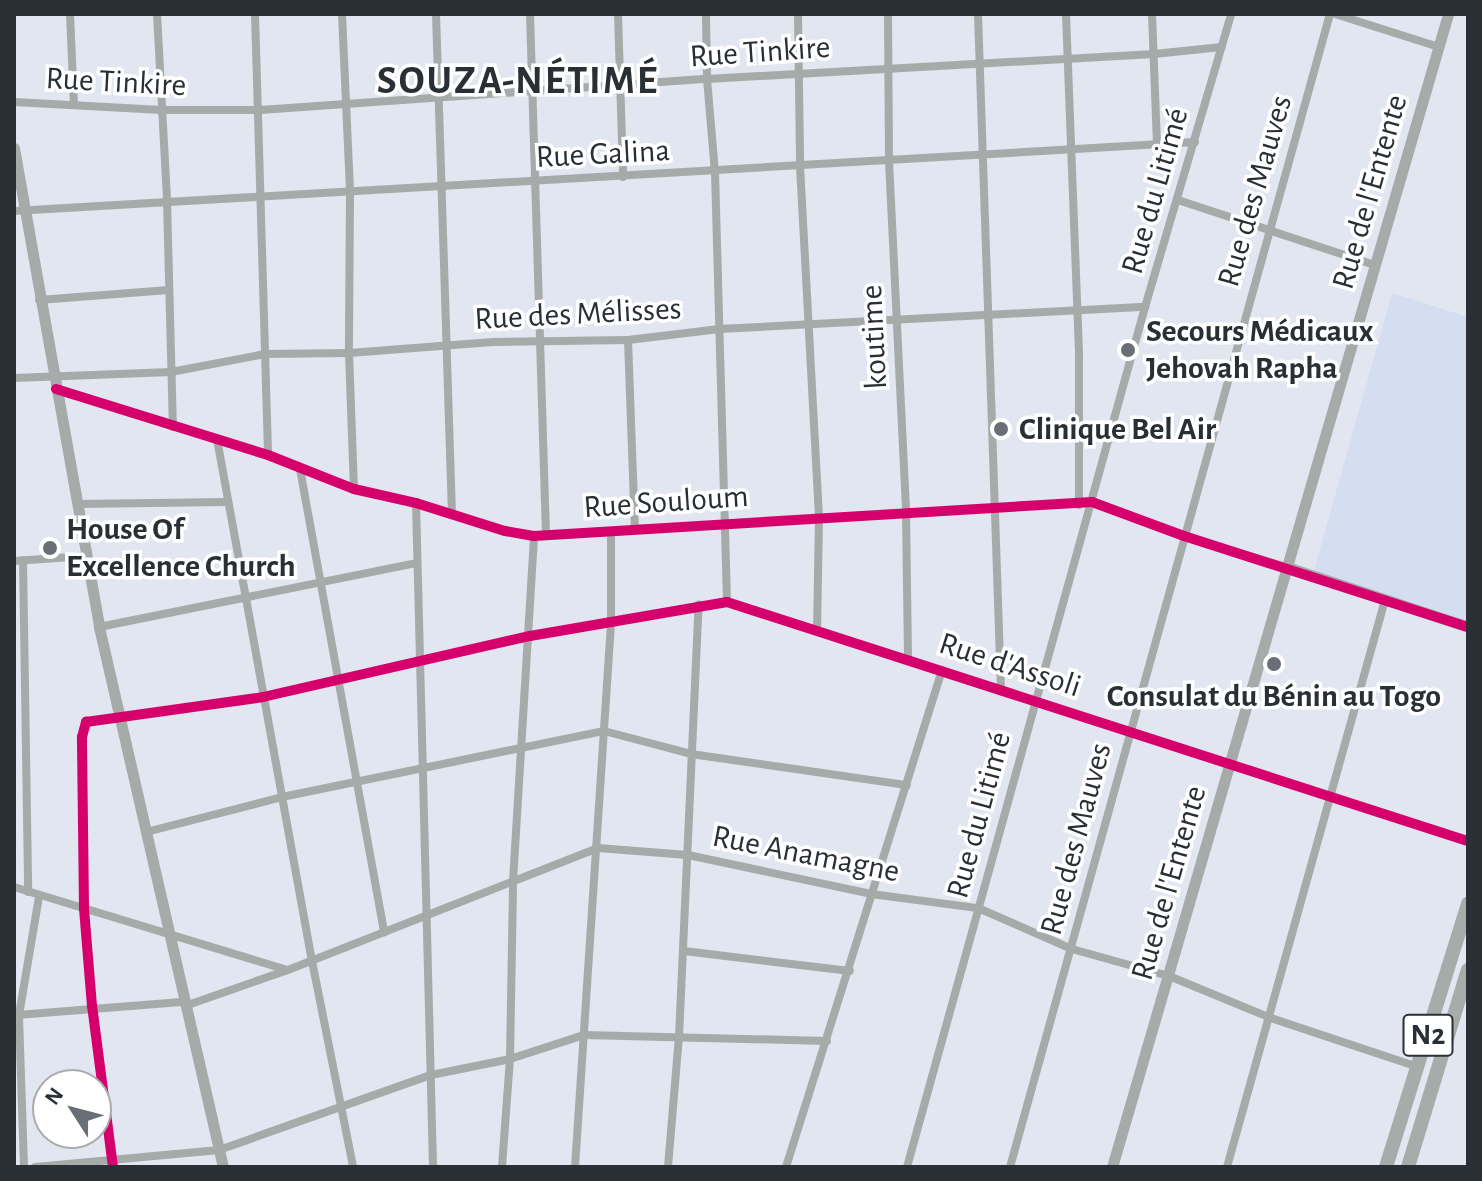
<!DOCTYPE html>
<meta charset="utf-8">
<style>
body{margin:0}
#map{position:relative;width:1482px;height:1181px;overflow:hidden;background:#e1e6f1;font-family:"Alegreya Sans",sans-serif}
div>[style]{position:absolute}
.built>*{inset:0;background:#d5def1}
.minor>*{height:8px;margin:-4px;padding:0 4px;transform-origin:4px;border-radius:4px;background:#a6aaa8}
.tertiary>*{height:11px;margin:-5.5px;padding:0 5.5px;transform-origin:5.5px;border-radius:5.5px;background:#a6aaa8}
.trunk>*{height:14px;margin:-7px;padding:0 7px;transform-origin:7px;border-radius:7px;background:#a6acaa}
.cycleway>*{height:10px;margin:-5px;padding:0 5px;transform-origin:5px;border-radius:5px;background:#d6006c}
.dots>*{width:22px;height:22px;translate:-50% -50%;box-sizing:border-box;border:4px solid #fff;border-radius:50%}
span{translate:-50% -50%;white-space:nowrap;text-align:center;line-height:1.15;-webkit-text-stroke:7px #fff;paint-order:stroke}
.shield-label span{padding:2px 6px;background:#fff;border:2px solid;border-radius:6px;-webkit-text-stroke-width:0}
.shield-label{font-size:30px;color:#2a2e35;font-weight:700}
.street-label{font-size:32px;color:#2a2e35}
.poi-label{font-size:32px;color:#2a2e35;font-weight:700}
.left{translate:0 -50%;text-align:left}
.district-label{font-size:40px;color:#2a2e35;font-weight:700;letter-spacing:2px}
.frame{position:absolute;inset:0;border:16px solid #2a2e35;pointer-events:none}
.north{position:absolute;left:32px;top:1069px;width:80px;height:80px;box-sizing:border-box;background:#fff;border:2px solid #aaabae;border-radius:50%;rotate:306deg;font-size:22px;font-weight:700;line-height:32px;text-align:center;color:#2a2e35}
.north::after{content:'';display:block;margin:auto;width:28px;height:36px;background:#6a6e77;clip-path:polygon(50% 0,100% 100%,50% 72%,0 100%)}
</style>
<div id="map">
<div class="built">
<i style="clip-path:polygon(1392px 293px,1468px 317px,1468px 622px,1313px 574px)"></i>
</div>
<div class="minor">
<i style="left:70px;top:14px;width:90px;rotate:87.5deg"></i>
<i style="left:157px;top:14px;width:187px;rotate:86.9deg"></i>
<i style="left:167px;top:201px;width:226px;rotate:88.5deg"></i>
<i style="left:255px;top:14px;width:441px;rotate:88.3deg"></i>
<i style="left:342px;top:14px;width:179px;rotate:87.4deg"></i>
<i style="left:350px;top:193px;width:160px;rotate:90.4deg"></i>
<i style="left:349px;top:353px;width:136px;rotate:87.9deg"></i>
<i style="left:436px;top:14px;width:501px;rotate:88.17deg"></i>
<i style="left:530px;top:14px;width:521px;rotate:88.24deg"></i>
<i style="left:618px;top:14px;width:163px;rotate:88.2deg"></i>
<i style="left:706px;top:14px;width:65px;rotate:89.1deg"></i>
<i style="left:707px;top:79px;width:93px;rotate:85.1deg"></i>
<i style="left:715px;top:172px;width:430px;rotate:88.4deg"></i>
<i style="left:798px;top:14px;width:152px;rotate:89.2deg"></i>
<i style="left:800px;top:166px;width:353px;rotate:86.9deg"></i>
<i style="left:819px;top:518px;width:111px;rotate:91deg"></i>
<i style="left:888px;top:14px;width:147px;rotate:89.6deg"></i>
<i style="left:889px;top:161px;width:352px;rotate:87.2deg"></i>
<i style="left:906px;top:513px;width:145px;rotate:89.2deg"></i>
<i style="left:978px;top:14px;width:677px;rotate:88.05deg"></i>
<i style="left:1066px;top:14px;width:340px;rotate:87.8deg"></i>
<i style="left:1079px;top:354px;width:151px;rotate:90deg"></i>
<i style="left:1152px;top:14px;width:132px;rotate:87.8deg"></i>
<i style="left:1335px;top:14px;width:109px;rotate:17.6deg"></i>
<i style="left:14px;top:102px;width:148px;rotate:3.1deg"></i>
<i style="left:162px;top:110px;width:98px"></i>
<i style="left:260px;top:110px;width:448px;rotate:-4deg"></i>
<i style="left:707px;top:79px;width:448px;rotate:-3.2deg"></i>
<i style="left:1154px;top:54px;width:68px;rotate:-5.9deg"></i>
<i style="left:1178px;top:200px;width:207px;rotate:18.3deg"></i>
<i style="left:14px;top:211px;width:1183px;rotate:-3.34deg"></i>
<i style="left:39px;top:300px;width:130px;rotate:-4.4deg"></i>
<i style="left:628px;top:340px;width:189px;rotate:87.9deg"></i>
<i style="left:14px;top:378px;width:157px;rotate:-2.2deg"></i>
<i style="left:171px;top:372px;width:96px;rotate:-10.8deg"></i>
<i style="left:265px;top:354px;width:84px;rotate:-0.7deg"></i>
<i style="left:349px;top:353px;width:144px;rotate:-4.4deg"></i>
<i style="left:493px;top:342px;width:135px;rotate:-0.8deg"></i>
<i style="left:628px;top:340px;width:92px;rotate:-6.9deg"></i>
<i style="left:719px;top:329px;width:427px;rotate:-3deg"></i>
<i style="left:56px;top:389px;width:222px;rotate:17.3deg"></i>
<i style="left:268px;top:455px;width:92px;rotate:21.6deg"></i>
<i style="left:354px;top:489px;width:64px;rotate:12.7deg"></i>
<i style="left:416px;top:503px;width:81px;rotate:18deg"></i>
<i style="left:493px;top:528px;width:42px;rotate:11deg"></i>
<i style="left:534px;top:536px;width:559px;rotate:-3.49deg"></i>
<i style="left:1092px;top:502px;width:98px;rotate:20.3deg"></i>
<i style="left:1184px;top:536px;width:110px;rotate:16.9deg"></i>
<i style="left:217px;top:439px;width:531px;rotate:79.69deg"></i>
<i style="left:312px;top:961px;width:210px;rotate:78.7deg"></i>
<i style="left:300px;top:469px;width:471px;rotate:79.7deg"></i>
<i style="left:416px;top:503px;width:664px;rotate:88.53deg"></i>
<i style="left:77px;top:504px;width:150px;rotate:-0.8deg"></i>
<i style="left:23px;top:560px;width:332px;rotate:89.1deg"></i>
<i style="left:14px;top:561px;width:72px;rotate:-4deg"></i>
<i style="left:99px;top:627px;width:322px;rotate:-11.4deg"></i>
<i style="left:146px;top:832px;width:140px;rotate:-14.4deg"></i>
<i style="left:282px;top:797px;width:329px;rotate:-11.6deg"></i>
<i style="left:604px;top:731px;width:90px;rotate:14.8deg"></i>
<i style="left:691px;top:754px;width:218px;rotate:8.2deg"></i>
<i style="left:14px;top:887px;width:285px;rotate:16.9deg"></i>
<i style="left:684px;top:951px;width:167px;rotate:6.9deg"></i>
<i style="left:185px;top:1006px;width:109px;rotate:-19.3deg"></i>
<i style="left:288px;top:970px;width:333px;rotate:-21.5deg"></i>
<i style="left:598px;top:848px;width:90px;rotate:4.4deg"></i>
<i style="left:688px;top:855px;width:187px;rotate:12deg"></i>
<i style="left:871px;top:894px;width:108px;rotate:7.5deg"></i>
<i style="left:978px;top:908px;width:103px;rotate:23.6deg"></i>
<i style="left:1072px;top:949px;width:101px;rotate:15.6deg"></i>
<i style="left:1169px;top:976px;width:110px;rotate:22.4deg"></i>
<i style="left:1271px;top:1018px;width:155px;rotate:18.4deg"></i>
<i style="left:17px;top:1015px;width:168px;rotate:-4.5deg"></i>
<i style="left:24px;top:1167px;width:152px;rotate:-91.9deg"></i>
<i style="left:19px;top:1015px;width:120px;rotate:-80.4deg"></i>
<i style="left:35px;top:1167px;width:185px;rotate:-5.3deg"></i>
<i style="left:219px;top:1150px;width:225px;rotate:-19.5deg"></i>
<i style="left:431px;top:1075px;width:81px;rotate:-11.4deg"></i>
<i style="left:510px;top:1059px;width:78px;rotate:-18deg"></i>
<i style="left:584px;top:1035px;width:243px;rotate:1.4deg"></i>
<i style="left:113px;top:1167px;width:162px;rotate:-97.4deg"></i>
<i style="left:92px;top:1006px;width:98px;rotate:-94.7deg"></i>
<i style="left:84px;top:908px;width:171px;rotate:-90.7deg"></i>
<i style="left:82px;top:737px;width:16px;rotate:-75deg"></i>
<i style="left:86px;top:722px;width:179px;rotate:-8deg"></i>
<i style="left:263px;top:697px;width:274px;rotate:-12.9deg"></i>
<i style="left:530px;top:636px;width:200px;rotate:-9.8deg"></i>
<i style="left:727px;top:602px;width:779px;rotate:17.88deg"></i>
<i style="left:502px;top:1167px;width:108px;rotate:-85.8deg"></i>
<i style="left:510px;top:1059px;width:178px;rotate:-89deg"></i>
<i style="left:513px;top:881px;width:346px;rotate:-86.5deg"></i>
<i style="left:575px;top:1167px;width:544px;rotate:-86.21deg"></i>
<i style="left:611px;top:624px;width:92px;rotate:-90deg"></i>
<i style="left:668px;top:1167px;width:130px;rotate:-85.2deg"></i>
<i style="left:679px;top:1037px;width:433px;rotate:-87.4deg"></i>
<i style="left:786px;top:1167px;width:521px;rotate:-72.57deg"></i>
<i style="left:907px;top:1167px;width:892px;rotate:-74.53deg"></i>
<i style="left:1145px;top:307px;width:305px;rotate:-73.6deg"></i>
<i style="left:1010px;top:1167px;width:1197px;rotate:-74.49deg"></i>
<i style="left:1227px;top:1167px;width:589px;rotate:-74.43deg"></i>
</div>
<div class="tertiary">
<i style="left:14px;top:148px;width:486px;rotate:79.9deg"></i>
<i style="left:99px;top:627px;width:554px;rotate:77.07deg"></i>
<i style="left:1290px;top:568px;width:188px;rotate:18.3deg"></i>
<i style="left:1112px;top:1167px;width:1201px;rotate:-73.75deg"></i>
</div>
<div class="trunk">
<i style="left:1386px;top:1167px;width:276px;rotate:-72.7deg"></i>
<i style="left:1408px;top:1167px;width:206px;rotate:-73.1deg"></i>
</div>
<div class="cycleway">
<i style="left:56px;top:389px;width:222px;rotate:17.3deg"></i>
<i style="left:268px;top:455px;width:92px;rotate:21.6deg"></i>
<i style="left:354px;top:489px;width:64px;rotate:12.7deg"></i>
<i style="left:416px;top:503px;width:93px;rotate:17.5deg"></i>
<i style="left:505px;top:531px;width:29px;rotate:10deg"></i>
<i style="left:534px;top:536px;width:559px;rotate:-3.49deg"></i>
<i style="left:1092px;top:502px;width:98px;rotate:20.3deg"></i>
<i style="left:1184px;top:536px;width:298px;rotate:17.8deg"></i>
<i style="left:113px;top:1167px;width:162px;rotate:-97.4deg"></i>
<i style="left:92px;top:1006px;width:98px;rotate:-94.7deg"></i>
<i style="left:84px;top:908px;width:171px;rotate:-90.7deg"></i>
<i style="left:82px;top:737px;width:16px;rotate:-75deg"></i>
<i style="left:86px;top:722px;width:179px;rotate:-8deg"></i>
<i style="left:263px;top:697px;width:274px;rotate:-12.9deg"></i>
<i style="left:530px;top:636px;width:200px;rotate:-9.8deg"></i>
<i style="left:727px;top:602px;width:779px;rotate:17.88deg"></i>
</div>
<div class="dots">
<i style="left:1128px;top:350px;background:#6a6e77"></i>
<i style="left:1001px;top:429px;background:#6a6e77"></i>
<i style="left:50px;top:548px;background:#6a6e77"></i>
<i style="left:1274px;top:664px;background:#6a6e77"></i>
</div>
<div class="shield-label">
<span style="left:1428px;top:1035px">N2</span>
</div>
<div class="street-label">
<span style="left:760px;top:52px;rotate:-4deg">Rue Tinkire</span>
<span style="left:116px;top:82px;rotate:3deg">Rue Tinkire</span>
<span style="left:603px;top:154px;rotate:-3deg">Rue Galina</span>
<span style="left:1155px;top:191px;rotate:-74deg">Rue du Litimé</span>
<span style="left:1255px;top:191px;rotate:-74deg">Rue des Mauves</span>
<span style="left:1370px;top:192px;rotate:-74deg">Rue de l'Entente</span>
<span style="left:578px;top:314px;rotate:-3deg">Rue des Mélisses</span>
<span style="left:874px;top:337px;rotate:-93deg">koutime</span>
<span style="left:666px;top:502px;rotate:-4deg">Rue Souloum</span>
<span style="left:1010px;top:665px;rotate:18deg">Rue d'Assoli</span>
<span style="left:979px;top:815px;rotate:-75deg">Rue du Litimé</span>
<span style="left:1076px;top:839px;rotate:-75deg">Rue des Mauves</span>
<span style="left:806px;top:854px;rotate:11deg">Rue Anamagne</span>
<span style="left:1169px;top:883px;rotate:-74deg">Rue de l'Entente</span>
</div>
<div class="poi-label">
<span class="left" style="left:1146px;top:350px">Secours Médicaux<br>Jehovah Rapha</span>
<span class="left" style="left:1019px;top:429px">Clinique Bel Air</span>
<span class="left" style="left:66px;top:548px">House Of<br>Excellence Church</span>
<span style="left:1274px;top:696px">Consulat du Bénin au Togo</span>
</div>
<div class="district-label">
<span style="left:518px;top:81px">SOUZA-NÉTIMÉ</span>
</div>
<div class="frame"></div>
<div class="north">N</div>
</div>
